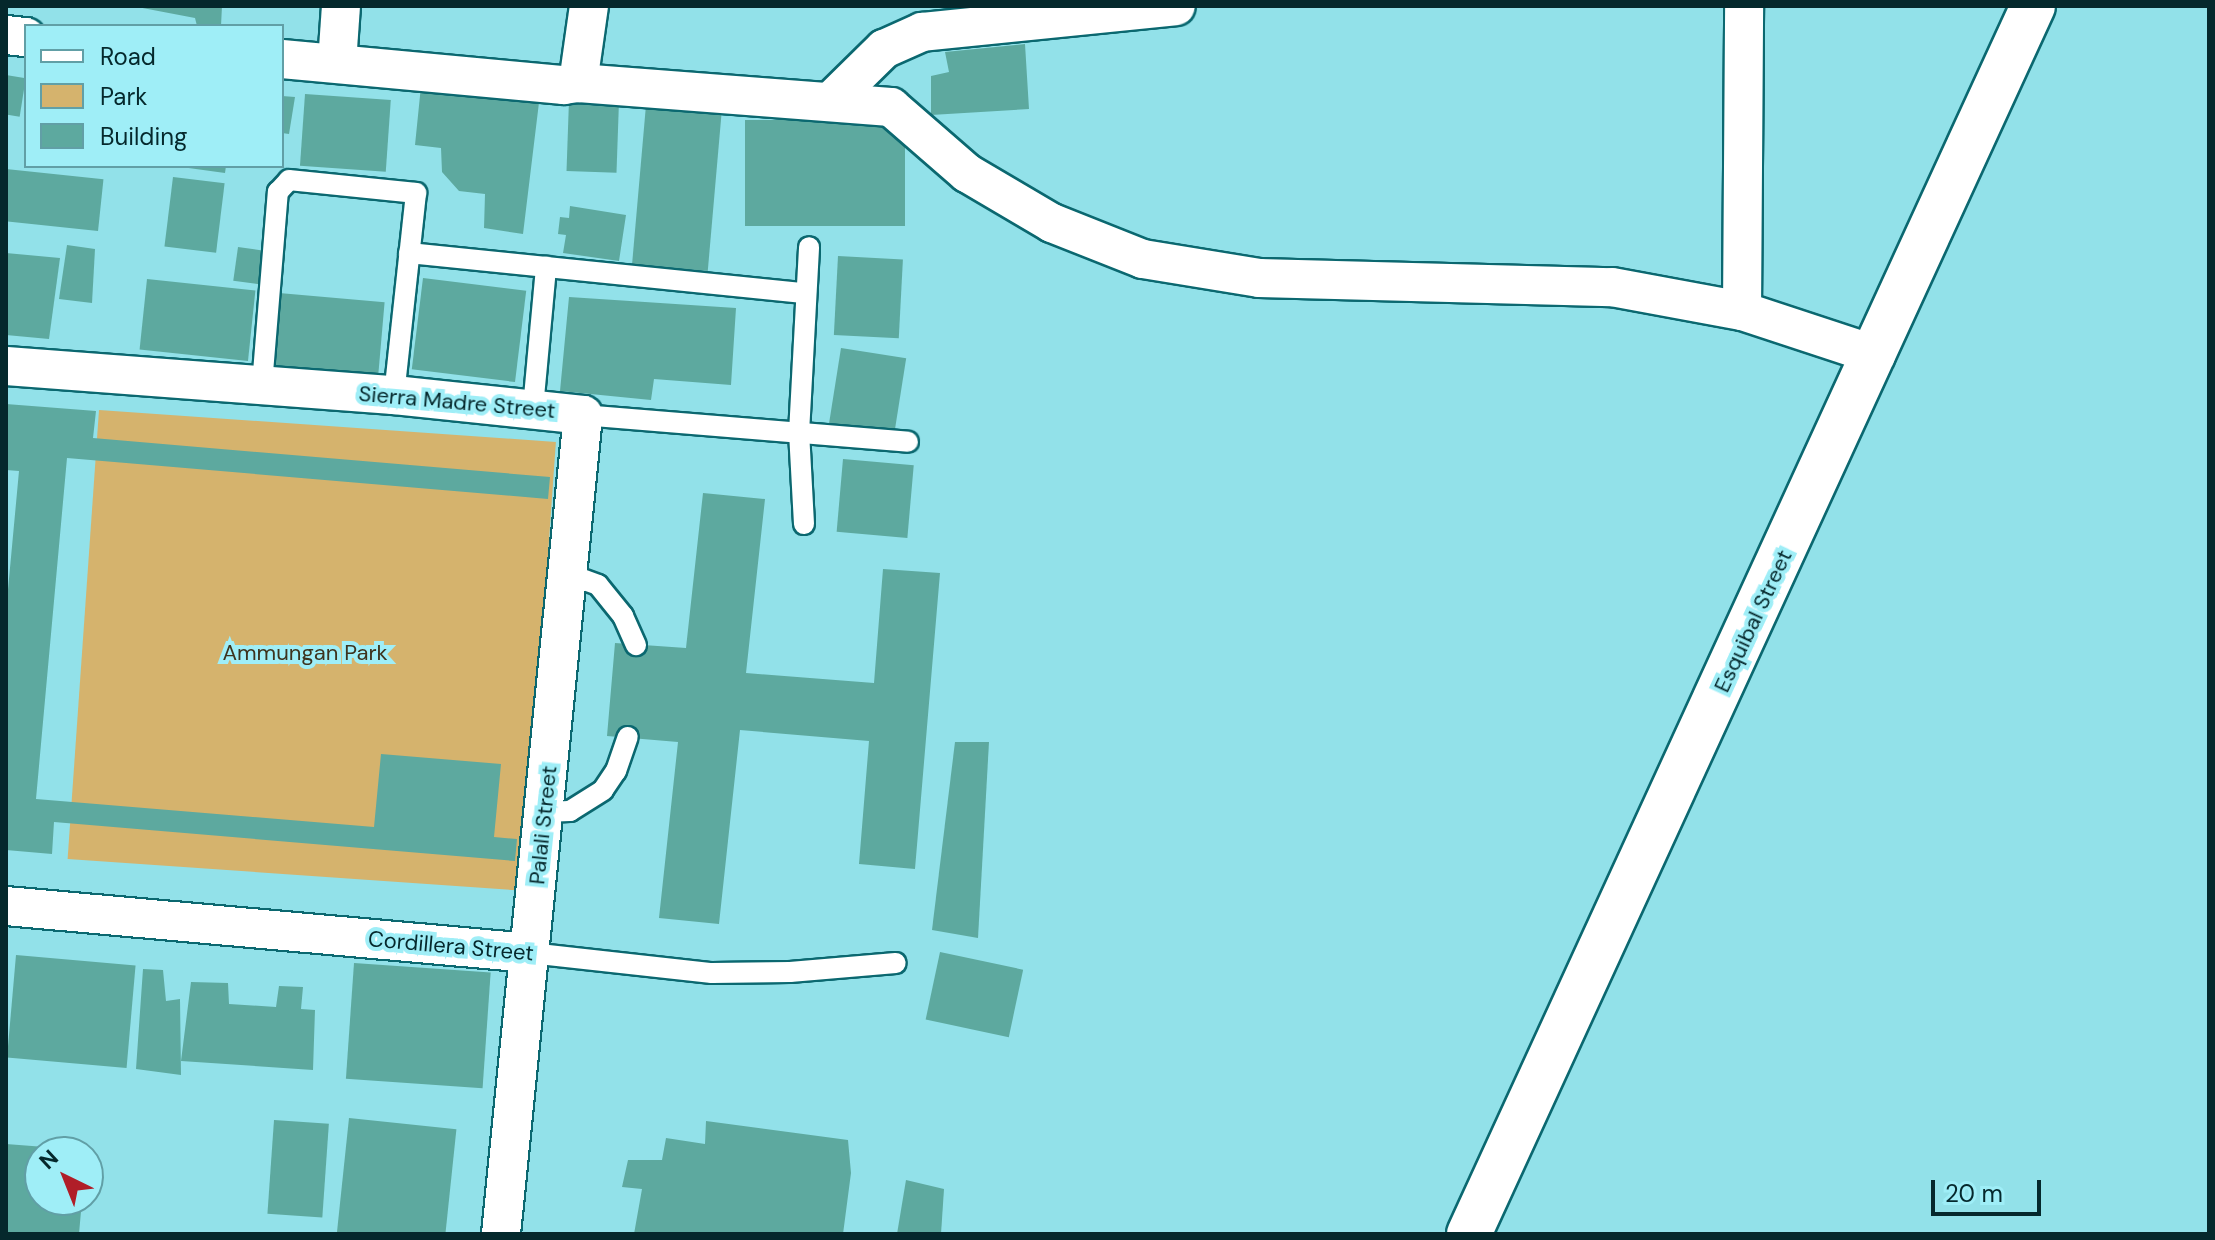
<!DOCTYPE html>
<html>
<head>
<meta charset="utf-8">
<style>
	body { margin:0 }
	#map { position:relative; width:2215px; height:1240px; overflow:hidden; background:#92e1e9; font-family:"DM Sans",sans-serif }
	div>[style] { position:absolute }
	.green>* { inset:0; background:#d5b36d; transform-origin:0 0 }
	.building>* { inset:0; background:#5da99f; transform-origin:0 0 }
	.roads { filter:drop-shadow(2px 0 #0b6870) drop-shadow(-2px 0 #0b6870) drop-shadow(0 2px #0b6870) drop-shadow(0 -2px #0b6870) }
	.lane>* { height:20px; margin:-10px; padding:0 10px; transform-origin:10px; border-radius:10px; background:#fff }
	.street>* { height:38px; margin:-19px; padding:0 19px; transform-origin:19px; border-radius:19px; background:#fff }
	.secondary>* { height:44px; margin:-22px; padding:0 22px; transform-origin:22px; border-radius:22px; background:#fff }
	span { translate:-50% -50%; white-space:nowrap; text-align:center; line-height:1.15; -webkit-text-stroke:8px #9feef7; paint-order:stroke }
	.street-label { font-size:22px; color:#05282c }
	.park-label { font-size:22px; color:#3d331e }
	.frame { position:absolute; inset:0; border:8px solid #05282c; pointer-events:none }
	.legend { position:absolute; left:24px; top:24px; width:260px; height:144px; box-sizing:border-box; background:#9feef7; border:2px solid #619fa6; margin:0; padding:10px 14px; list-style:none; font-size:24px; color:#05282c }
	.legend li { display:flex; align-items:center; gap:16px; height:40px }
	.legend b { width:40px; border:2px solid #619fa6 }
	.north { position:absolute; left:24px; top:1136px; width:80px; height:80px; box-sizing:border-box; background:#9feef7; border:2px solid #619fa6; border-radius:50%; rotate:317deg; font-size:22px; font-weight:700; line-height:32px; text-align:center; color:#05282c }
	.north::after { content:''; display:block; margin:auto; width:28px; height:36px; background:#b01e28; clip-path:polygon(50% 0,100% 100%,50% 72%,0 100%) }
	.scale { position:absolute; left:1931px; top:1180px; width:110px; height:36px; box-sizing:border-box; border:4px solid #05282c; border-top:0; padding-left:10px; font-size:24px; line-height:28px; white-space:nowrap; color:#05282c; -webkit-text-stroke:6px #9feef7; paint-order:stroke }
</style>
</head>
<body>
<div id="map">
	<div class="green">
		<div style="left:99px;top:410px;width:458px;height:450px;rotate:4deg"></div>
	</div>
	<div class="building">
		<div style="clip-path:polygon(132px 6px,222px 6px,221px 26px,197px 26px,195px 18px)"></div>
		<div style="clip-path:polygon(1025px 44px,1029px 109px,931px 115px,931px 76px,949px 72px,945px 52px)"></div>
		<div style="left:6px;top:75px;width:20px;height:39px;rotate:9deg"></div>
		<div style="clip-path:polygon(422px 76px,541px 86px,523px 234px,484px 228px,485px 194px,459px 191px,442px 172px,441px 148px,415px 145px)"></div>
		<div style="left:305px;top:94px;width:86px;height:72px;rotate:4deg"></div>
		<div style="clip-path:polygon(282px 96px,295px 97px,289px 134px,282px 133px)"></div>
		<div style="left:569px;top:100px;width:50px;height:71px;rotate:2deg"></div>
		<div style="left:646px;top:105px;width:76px;height:160px;rotate:5deg"></div>
		<div style="left:745px;top:120px;width:160px;height:106px"></div>
		<div style="clip-path:polygon(174px 166px,226px 166px,225px 173px)"></div>
		<div style="left:6px;top:169px;width:98px;height:52px;rotate:6deg"></div>
		<div style="left:173px;top:177px;width:52px;height:70px;rotate:7deg"></div>
		<div style="clip-path:polygon(570px 206px,626px 215px,619px 261px,563px 253px,566px 235px,558px 234px,560px 217px,569px 218px)"></div>
		<div style="clip-path:polygon(67px 245px,95px 249px,92px 303px,59px 299px)"></div>
		<div style="left:238px;top:247px;width:28px;height:34px;rotate:8deg"></div>
		<div style="clip-path:polygon(6px 253px,60px 258px,49px 339px,6px 335px)"></div>
		<div style="left:838px;top:256px;width:65px;height:79px;rotate:3deg"></div>
		<div style="left:423px;top:278px;width:104px;height:92px;rotate:7deg"></div>
		<div style="left:147px;top:279px;width:109px;height:71px;rotate:6deg"></div>
		<div style="left:279px;top:293px;width:106px;height:88px;rotate:5deg"></div>
		<div style="clip-path:polygon(569px 297px,736px 308px,731px 385px,654px 379px,651px 400px,560px 391px)"></div>
		<div style="left:841px;top:348px;width:66px;height:76px;rotate:9deg"></div>
		<div style="clip-path:polygon(6px 404px,96px 411px,93px 438px,550px 477px,548px 499px,67px 458px,36px 799px,374px 827px,381px 754px,501px 764px,494px 837px,517px 839px,515px 861px,54px 822px,52px 854px,6px 850px,6px 611px,19px 471px,6px 470px)"></div>
		<div style="left:843px;top:459px;width:71px;height:73px;rotate:5deg"></div>
		<div style="clip-path:polygon(703px 493px,765px 499px,746px 673px,874px 683px,883px 569px,940px 573px,915px 869px,859px 864px,869px 741px,740px 730px,719px 924px,659px 918px,678px 742px,607px 736px,615px 643px,686px 648px)"></div>
		<div style="clip-path:polygon(955px 742px,989px 742px,978px 938px,932px 930px)"></div>
		<div style="left:940px;top:952px;width:85px;height:69px;rotate:12deg"></div>
		<div style="left:16px;top:955px;width:120px;height:103px;rotate:5deg"></div>
		<div style="left:354px;top:963px;width:137px;height:116px;rotate:4deg"></div>
		<div style="clip-path:polygon(143px 969px,163px 970px,166px 1001px,180px 999px,181px 1075px,136px 1069px)"></div>
		<div style="clip-path:polygon(191px 982px,228px 983px,229px 1004px,276px 1007px,279px 986px,303px 987px,301px 1009px,315px 1010px,313px 1070px,181px 1061px)"></div>
		<div style="left:349px;top:1118px;width:108px;height:116px;rotate:6deg"></div>
		<div style="left:274px;top:1120px;width:55px;height:94px;rotate:4deg"></div>
		<div style="clip-path:polygon(706px 1121px,848px 1140px,851px 1173px,843px 1234px,634px 1234px,642px 1189px,622px 1187px,628px 1160px,662px 1160px,666px 1138px,705px 1144px)"></div>
		<div style="clip-path:polygon(6px 1144px,84px 1150px,40px 1152px,40px 1200px,82px 1200px,79px 1234px,6px 1234px)"></div>
		<div style="clip-path:polygon(906px 1180px,944px 1189px,941px 1234px,897px 1234px)"></div>
	</div>
	<div class="roads">
		<div class="lane">
			<div style="left:409px;top:253px;width:399px;rotate:5.8deg"></div>
			<div style="left:262px;top:385px;width:194px;rotate:-85.3deg"></div>
			<div style="left:278px;top:192px;width:16px;rotate:-47deg"></div>
			<div style="left:289px;top:180px;width:128px;rotate:5.8deg"></div>
			<div style="left:416px;top:193px;width:203px;rotate:96.2deg"></div>
			<div style="left:533px;top:408px;width:142px;rotate:-84.7deg"></div>
			<div style="left:583px;top:415px;width:326px;rotate:4.7deg"></div>
			<div style="left:804px;top:524px;width:91px;rotate:-93.1deg"></div>
			<div style="left:799px;top:433px;width:186px;rotate:-86.9deg"></div>
			<div style="left:568px;top:574px;width:32px;rotate:20deg"></div>
			<div style="left:598px;top:585px;width:40px;rotate:51deg"></div>
			<div style="left:623px;top:616px;width:32px;rotate:66deg"></div>
			<div style="left:544px;top:812px;width:26px;rotate:-2deg"></div>
			<div style="left:570px;top:811px;width:39px;rotate:-32deg"></div>
			<div style="left:603px;top:790px;width:23px;rotate:-56deg"></div>
			<div style="left:616px;top:771px;width:36px;rotate:-71deg"></div>
			<div style="left:530px;top:953px;width:183px;rotate:6.3deg"></div>
			<div style="left:712px;top:973px;width:78px;rotate:-0.7deg"></div>
			<div style="left:790px;top:972px;width:106px;rotate:-4.9deg"></div>
		</div>
		<div class="street">
			<div style="left:6px;top:35px;width:20px;rotate:6deg"></div>
			<div style="left:282px;top:59px;width:283px;rotate:5.3deg"></div>
			<div style="left:564px;top:85px;width:14px;rotate:-8deg"></div>
			<div style="left:578px;top:83px;width:314px;rotate:4.4deg"></div>
			<div style="left:891px;top:107px;width:101px;rotate:41deg"></div>
			<div style="left:967px;top:173px;width:99px;rotate:30.5deg"></div>
			<div style="left:1052px;top:223px;width:98px;rotate:21.6deg"></div>
			<div style="left:1143px;top:259px;width:118px;rotate:9.3deg"></div>
			<div style="left:1259px;top:278px;width:353px;rotate:1.5deg"></div>
			<div style="left:1612px;top:287px;width:132px;rotate:10.5deg"></div>
			<div style="left:1742px;top:311px;width:141px;rotate:18.2deg"></div>
			<div style="left:337px;top:63px;width:57px;rotate:-86deg"></div>
			<div style="left:578px;top:83px;width:78px;rotate:-81.9deg"></div>
			<div style="left:830px;top:102px;width:76px;rotate:-44.5deg"></div>
			<div style="left:884px;top:49px;width:42px;rotate:-24.1deg"></div>
			<div style="left:922px;top:32px;width:255px;rotate:-5.8deg"></div>
			<div style="left:1742px;top:311px;width:305px;rotate:-89.6deg"></div>
			<div style="left:6px;top:366px;width:389px;rotate:4.3deg"></div>
			<div style="left:394px;top:395px;width:190px;rotate:6deg"></div>
			<div style="left:583px;top:415px;width:823px;rotate:95.72deg"></div>
			<div style="left:6px;top:906px;width:526px;rotate:5.13deg"></div>
		</div>
		<div class="secondary">
			<div style="left:1469px;top:1234px;width:1351px;rotate:-65.33deg"></div>
		</div>
	</div>
	<div class="street-label">
		<span style="left:457px;top:402px;rotate:5deg">Sierra Madre Street</span>
		<span style="left:1753px;top:621px;rotate:-65deg">Esquibal Street</span>
		<span style="left:543px;top:825px;rotate:-84deg">Palali Street</span>
		<span style="left:451px;top:946px;rotate:5deg">Cordillera Street</span>
	</div>
	<div class="park-label">
		<span style="left:305px;top:653px">Ammungan Park</span>
	</div>
	<div class="frame"></div>
	<ul class="legend">
	<li><b style="height:10px;background:#fff"></b>Road</li>
	<li><b style="height:22px;background:#d5b36d"></b>Park</li>
	<li><b style="height:22px;background:#5da99f"></b>Building</li>
	</ul>
	<div class="north">N</div>
	<div class="scale">20 m</div>
</div>
</body>
</html>
